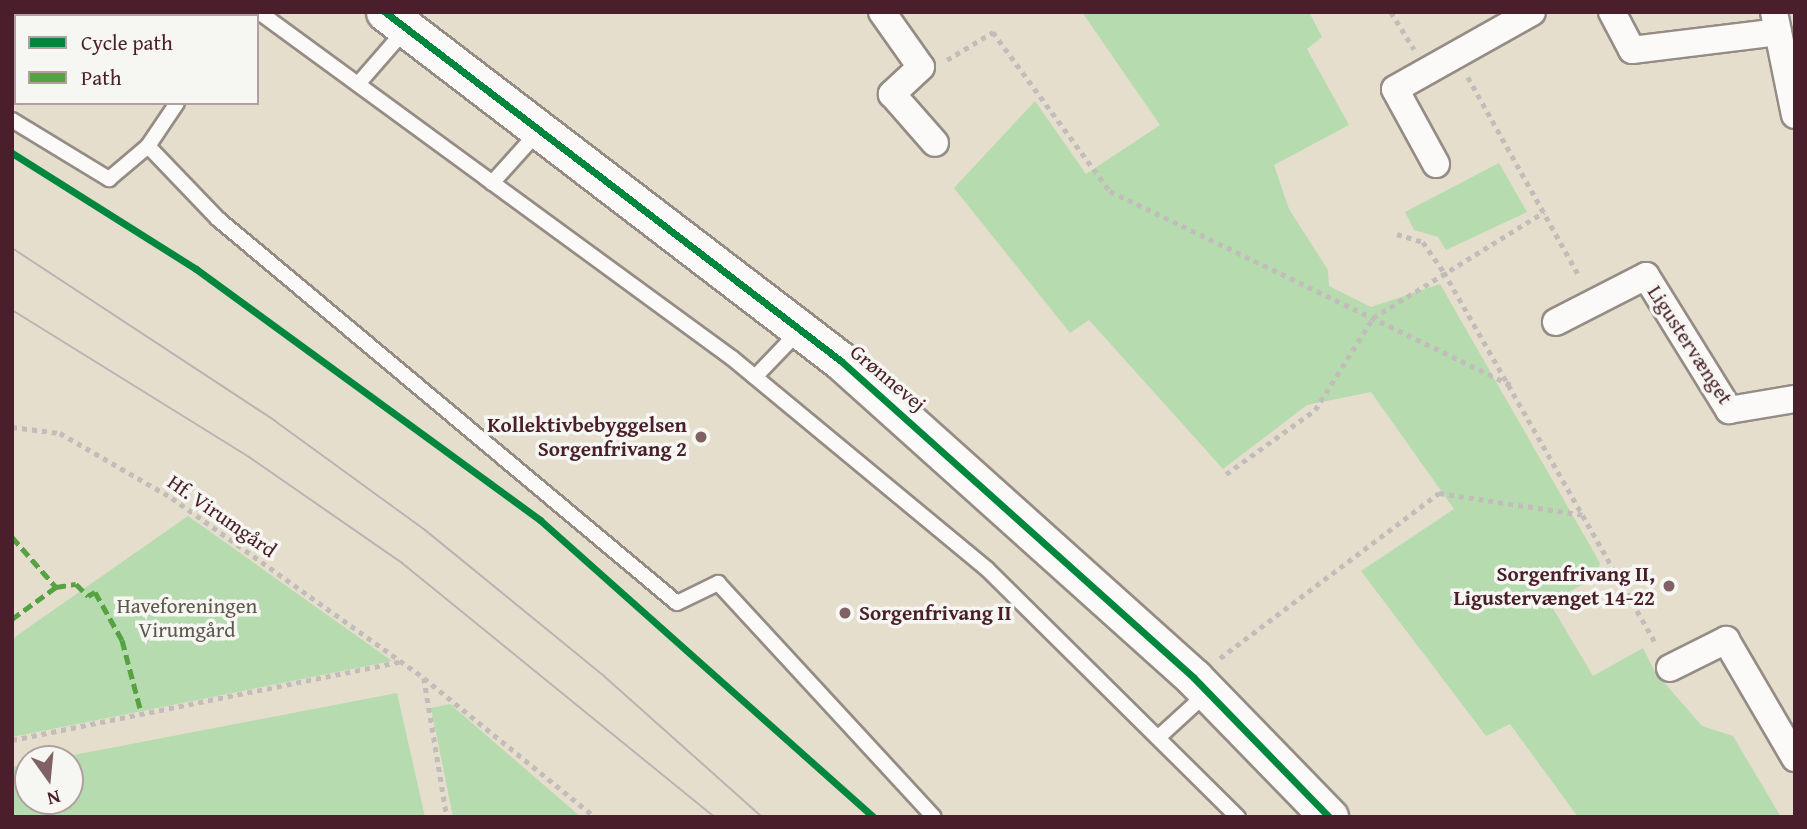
<!DOCTYPE html>
<html>
<head>
<meta charset="utf-8">
<style>
	body { margin:0 }
	#map { position:relative; width:1807px; height:829px; overflow:hidden; background:#e5decd; font-family:"Gentium Book Plus",serif }
	div>[style] { position:absolute }
	.green>* { inset:0; background:#b5dbaf }
	.path>* { height:4.5px; margin-top:-2.25px; transform-origin:0; background:repeating-linear-gradient(90deg,#c2bcba 0 5px,transparent 0 10px) }
	.roads { filter:drop-shadow(2px 0 #968c86) drop-shadow(-2px 0 #968c86) drop-shadow(0 2px #968c86) drop-shadow(0 -2px #968c86) }
	.lane>* { height:14px; margin:-7px; padding:0 7px; transform-origin:7px; border-radius:7px; background:#fbfaf8 }
	.street>* { height:26px; margin:-13px; padding:0 13px; transform-origin:13px; border-radius:13px; background:#fbfaf8 }
	.secondary>* { height:37px; margin:-18.5px; padding:0 18.5px; transform-origin:18.5px; border-radius:18.5px; background:#fbfaf8 }
	.tram>* { height:2px; margin:-1px; padding:0 1px; transform-origin:1px; border-radius:1px; background:#b9b3b2 }
	.quiet>* { height:5px; margin-top:-2.5px; transform-origin:0; background:repeating-linear-gradient(90deg,#56a243 0 10px,transparent 0 15px) }
	.cycleway>* { height:7px; margin:-3.5px; padding:0 3.5px; transform-origin:3.5px; border-radius:3.5px; background:#00873e }
	.dots>* { width:19px; height:19px; translate:-50% -50%; box-sizing:border-box; border:4px solid #f6f6f2; border-radius:50% }
	span { translate:-50% -50%; white-space:nowrap; text-align:center; line-height:1.15; -webkit-text-stroke:7px #f6f6f2; paint-order:stroke }
	.street-label { font-size:21px; color:#4a1f2b }
	.poi-label { font-size:21px; color:#4a1f2b; font-weight:700 }
	.right { translate:-100% -50%; text-align:right }
	.left { translate:0 -50%; text-align:left }
	.park-label { font-size:21px; color:#5e574b }
	.frame { position:absolute; inset:0; border:14px solid #4a1f2b; pointer-events:none }
	.legend { position:absolute; left:14px; top:14px; width:245px; height:91px; box-sizing:border-box; background:#f6f6f2; border:2px solid #b1a0a2; margin:0; padding:9px 12px; list-style:none; font-size:21px; color:#4a1f2b }
	.legend li { display:flex; align-items:center; gap:14px; height:35px }
	.legend b { width:35px; border:2px solid #b1a0a2 }
	.north { position:absolute; left:14px; top:745px; width:70px; height:70px; box-sizing:border-box; background:#f6f6f2; border:2px solid #b1a0a2; border-radius:50%; rotate:165deg; font-size:19px; font-weight:700; line-height:28px; text-align:center; color:#4a1f2b }
	.north::after { content:''; display:block; margin:auto; width:24px; height:32px; background:#806264; clip-path:polygon(50% 0,100% 100%,50% 72%,0 100%) }
</style>
</head>
<body>
<div id="map">
	<div class="green">
		<div style="clip-path:polygon(1082px 12px,1309px 12px,1322px 37px,1307px 49px,1349px 125px,1274px 165px,1289px 209px,1328px 270px,1329px 286px,1371px 307px,1440px 284px,1600px 563px,1597px 577px,1549px 602px,1593px 676px,1643px 648px,1655px 672px,1702px 726px,1733px 736px,1781px 817px,1578px 817px,1510px 724px,1486px 736px,1361px 571px,1454px 509px,1371px 392px,1307px 405px,1223px 469px,1089px 320px,1070px 333px,954px 188px,1035px 101px,1086px 174px,1160px 125px)"></div>
		<div style="clip-path:polygon(1499px 163px,1527px 212px,1446px 250px,1438px 237px,1414px 230px,1405px 212px)"></div>
		<div style="clip-path:polygon(188px 516px,392px 661px,12px 737px,12px 639px)"></div>
		<div style="clip-path:polygon(397px 693px,425px 817px,12px 817px,12px 767px,28px 764px,28px 801px,70px 801px,70px 759px,53px 759px)"></div>
		<div style="clip-path:polygon(450px 704px,581px 817px,453px 817px,431px 708px)"></div>
	</div>
	<div class="path">
		<div style="left:1391px;top:12px;width:44px;rotate:58.1deg"></div>
		<div style="left:947px;top:60px;width:54px;rotate:-31.3deg"></div>
		<div style="left:993px;top:32px;width:197px;rotate:53.7deg"></div>
		<div style="left:1110px;top:191px;width:449px;rotate:25.8deg"></div>
		<div style="left:1468px;top:77px;width:229px;rotate:60.8deg"></div>
		<div style="left:1397px;top:234px;width:27px;rotate:17deg"></div>
		<div style="left:1423px;top:242px;width:37px;rotate:55deg"></div>
		<div style="left:1444px;top:272px;width:427px;rotate:60.3deg"></div>
		<div style="left:12px;top:427px;width:48px;rotate:7.1deg"></div>
		<div style="left:60px;top:433px;width:129px;rotate:30.1deg"></div>
		<div style="left:172px;top:498px;width:310px;rotate:35.5deg"></div>
		<div style="left:424px;top:678px;width:220px;rotate:39.1deg"></div>
		<div style="left:1226px;top:474px;width:110px;rotate:-35.7deg"></div>
		<div style="left:1315px;top:410px;width:109px;rotate:-57.8deg"></div>
		<div style="left:1373px;top:318px;width:201px;rotate:-31.8deg"></div>
		<div style="left:1220px;top:658px;width:274px;rotate:-37deg"></div>
		<div style="left:1439px;top:493px;width:148px;rotate:8.6deg"></div>
		<div style="left:424px;top:678px;width:141px;rotate:80.6deg"></div>
		<div style="left:12px;top:740px;width:395px;rotate:-11.4deg"></div>
	</div>
	<div class="roads">
		<div class="lane">
			<div style="left:259px;top:12px;width:586px;rotate:36.19deg"></div>
			<div style="left:732px;top:358px;width:331px;rotate:39.6deg"></div>
			<div style="left:987px;top:569px;width:353px;rotate:44.7deg"></div>
			<div style="left:235px;top:16px;width:5px;rotate:-53deg"></div>
			<div style="left:358px;top:84px;width:72px;rotate:-49deg"></div>
			<div style="left:12px;top:120px;width:114px;rotate:31.3deg"></div>
			<div style="left:109px;top:179px;width:51px;rotate:-40.2deg"></div>
			<div style="left:148px;top:146px;width:52px;rotate:-56deg"></div>
			<div style="left:148px;top:146px;width:101px;rotate:46.2deg"></div>
			<div style="left:218px;top:219px;width:598px;rotate:39.92deg"></div>
			<div style="left:677px;top:603px;width:46px;rotate:-26deg"></div>
			<div style="left:718px;top:583px;width:318px;rotate:47.3deg"></div>
			<div style="left:492px;top:183px;width:69px;rotate:-48deg"></div>
			<div style="left:755px;top:377px;width:65px;rotate:-46.2deg"></div>
			<div style="left:1161px;top:735px;width:62px;rotate:-42.4deg"></div>
		</div>
		<div class="street">
			<div style="left:882px;top:12px;width:67px;rotate:54.7deg"></div>
			<div style="left:921px;top:67px;width:40px;rotate:137deg"></div>
			<div style="left:892px;top:94px;width:65px;rotate:48.7deg"></div>
			<div style="left:1612px;top:12px;width:43px;rotate:62.2deg"></div>
			<div style="left:1632px;top:50px;width:147px;rotate:-7deg"></div>
			<div style="left:1774px;top:12px;width:105px;rotate:78.5deg"></div>
			<div style="left:1436px;top:164px;width:85px;rotate:-118.7deg"></div>
			<div style="left:1395px;top:89px;width:157px;rotate:-29.3deg"></div>
			<div style="left:1556px;top:322px;width:101px;rotate:-27.1deg"></div>
			<div style="left:1646px;top:276px;width:158px;rotate:58.2deg"></div>
			<div style="left:1729px;top:410px;width:67px;rotate:-9.5deg"></div>
			<div style="left:1670px;top:668px;width:63px;rotate:-26.6deg"></div>
			<div style="left:1726px;top:640px;width:137px;rotate:59.7deg"></div>
		</div>
		<div class="secondary">
			<div style="left:385px;top:12px;width:574px;rotate:37.43deg"></div>
			<div style="left:841px;top:361px;width:474px;rotate:41.9deg"></div>
			<div style="left:1194px;top:678px;width:194px;rotate:45.8deg"></div>
		</div>
	</div>
	<div class="tram">
		<div style="left:12px;top:248px;width:315px;rotate:33.3deg"></div>
		<div style="left:275px;top:421px;width:185px;rotate:36deg"></div>
		<div style="left:425px;top:530px;width:232px;rotate:39.2deg"></div>
		<div style="left:605px;top:677px;width:210px;rotate:41.7deg"></div>
		<div style="left:12px;top:310px;width:279px;rotate:31.8deg"></div>
		<div style="left:249px;top:457px;width:186px;rotate:34.7deg"></div>
		<div style="left:402px;top:563px;width:403px;rotate:39.1deg"></div>
	</div>
	<div class="quiet">
		<div style="left:12px;top:537px;width:67px;rotate:48.7deg"></div>
		<div style="left:56px;top:587px;width:54px;rotate:144deg"></div>
		<div style="left:56px;top:587px;width:20px;rotate:-9deg"></div>
		<div style="left:76px;top:584px;width:17px;rotate:45deg"></div>
		<div style="left:88px;top:596px;width:8px;rotate:-30deg"></div>
		<div style="left:95px;top:592px;width:55px;rotate:60.6deg"></div>
		<div style="left:122px;top:640px;width:74px;rotate:75.2deg"></div>
	</div>
	<div class="cycleway">
		<div style="left:385px;top:12px;width:574px;rotate:37.43deg"></div>
		<div style="left:841px;top:361px;width:474px;rotate:41.9deg"></div>
		<div style="left:1194px;top:678px;width:194px;rotate:45.8deg"></div>
		<div style="left:12px;top:153px;width:218px;rotate:32.2deg"></div>
		<div style="left:196px;top:269px;width:426px;rotate:36.1deg"></div>
		<div style="left:540px;top:520px;width:446px;rotate:41.7deg"></div>
	</div>
	<div class="dots">
		<div style="left:701px;top:437px;background:#806264"></div>
		<div style="left:1669px;top:586px;background:#806264"></div>
		<div style="left:845px;top:613px;background:#806264"></div>
	</div>
	<div class="street-label">
		<span style="left:1690px;top:345px;rotate:57deg">Ligustervænget</span>
		<span style="left:888px;top:378px;rotate:40deg">Grønnevej</span>
		<span style="left:222px;top:516px;rotate:35deg">Hf. Virumgård</span>
	</div>
	<div class="poi-label">
		<span class="right" style="left:687px;top:437px">Kollektivbebyggelsen<br>Sorgenfrivang 2</span>
		<span class="right" style="left:1655px;top:586px">Sorgenfrivang II,<br>Ligustervænget 14-22</span>
		<span class="left" style="left:859px;top:613px">Sorgenfrivang II</span>
	</div>
	<div class="park-label">
		<span style="left:187px;top:618px">Haveforeningen<br>Virumgård</span>
	</div>
	<div class="frame"></div>
	<ul class="legend">
	<li><b style="height:9px;background:#00873e"></b>Cycle path</li>
	<li><b style="height:9px;background:#56a243"></b>Path</li>
	</ul>
	<div class="north">N</div>
</div>
</body>
</html>
